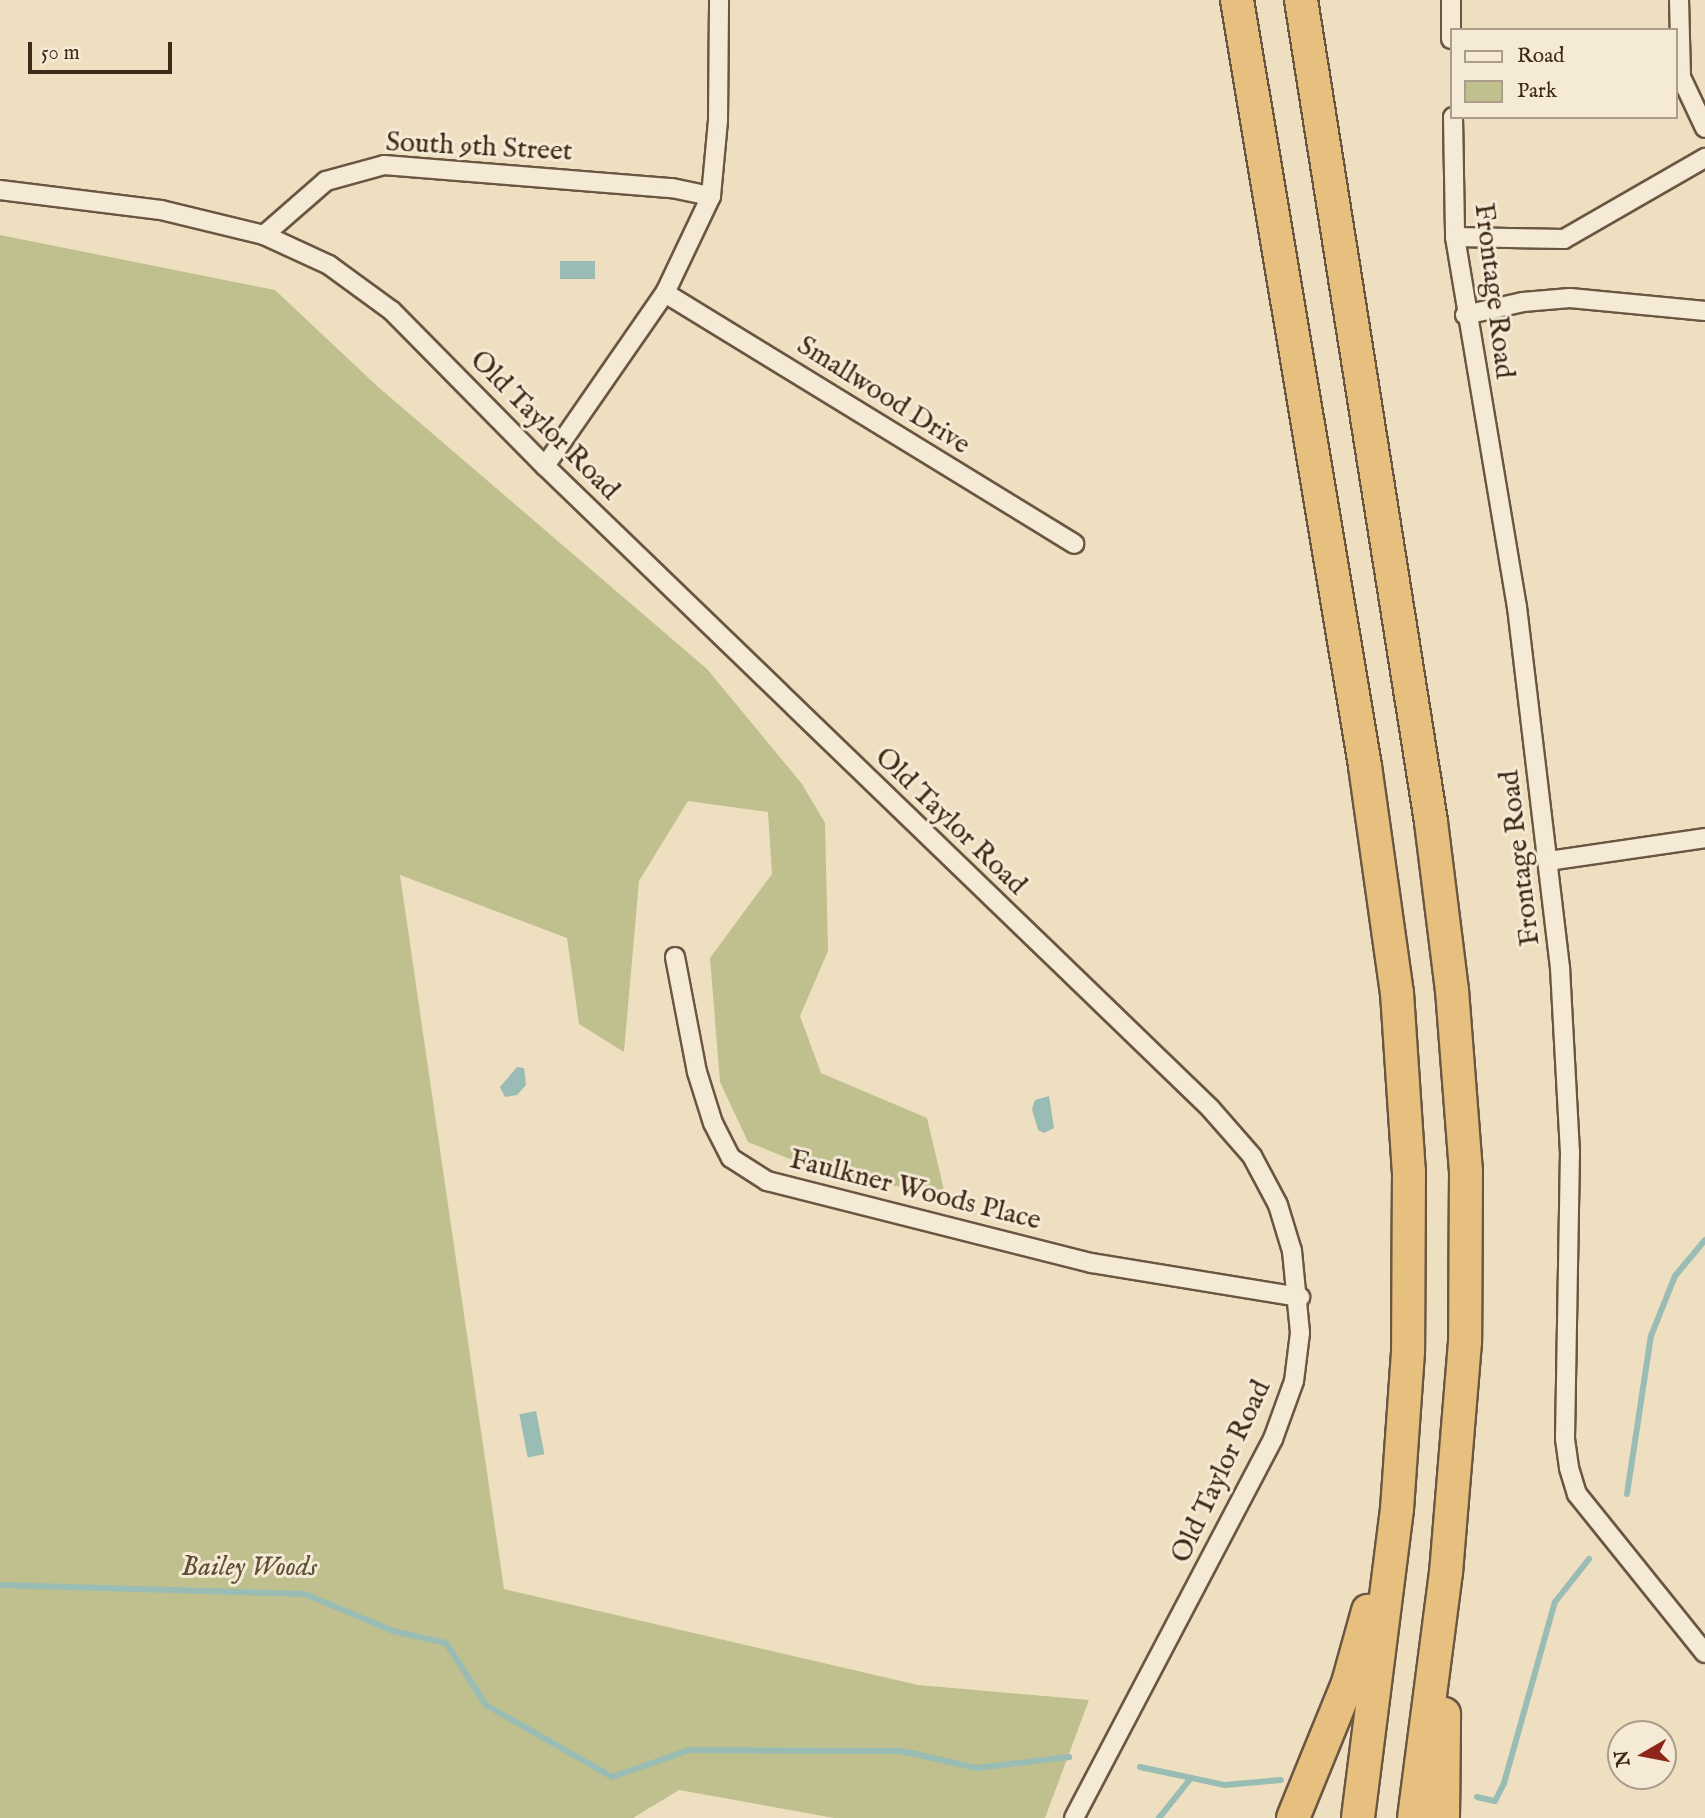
<!DOCTYPE html>
<html>
<head>
<meta charset="utf-8">
<style>
	body { margin:0 }
	#map { position:relative; width:1705px; height:1818px; overflow:hidden; background:#eedfc0; font-family:"IM FELL English",serif }
	div>[style] { position:absolute }
	.green>* { inset:0; background:#bfc08e }
	.water>* { inset:0; background:#99bcb4; transform-origin:0 0 }
	.stream>* { height:6px; margin:-3px; padding:0 3px; transform-origin:3px; border-radius:3px; background:#99bcb4 }
	.roads { filter:drop-shadow(2px 0 #6b5642) drop-shadow(-2px 0 #6b5642) drop-shadow(0 2px #6b5642) drop-shadow(0 -2px #6b5642) }
	.street>* { height:18px; margin:-9px; padding:0 9px; transform-origin:9px; border-radius:9px; background:#f4ead6 }
	.highway>* { height:32px; margin:-16px; padding:0 16px; transform-origin:16px; border-radius:16px; background:#e7c080 }
	span { translate:-50% -50%; white-space:nowrap; text-align:center; line-height:1.15; -webkit-text-stroke:6px #f4ead6; paint-order:stroke }
	.street-label { font-size:28px; color:#3f2918 }
	.park-label { font-size:28px; color:#5f4f36; font-style:italic }
	.legend { position:absolute; left:1450px; top:28px; width:228px; height:91px; box-sizing:border-box; background:#f4ead6; border:2px solid #ac9d8a; margin:0; padding:9px 12px; list-style:none; font-size:21px; color:#3f2918 }
	.legend li { display:flex; align-items:center; gap:14px; height:35px }
	.legend b { width:35px; border:2px solid #ac9d8a }
	.north { position:absolute; left:1607px; top:1720px; width:70px; height:70px; box-sizing:border-box; background:#f4ead6; border:2px solid #ac9d8a; border-radius:50%; rotate:260deg; font-size:19px; font-weight:700; line-height:28px; text-align:center; color:#3f2918 }
	.north::after { content:''; display:block; margin:auto; width:24px; height:32px; background:#8f2418; clip-path:polygon(50% 0,100% 100%,50% 72%,0 100%) }
	.scale { position:absolute; left:28px; top:42px; width:144px; height:32px; box-sizing:border-box; border:4px solid #3f2918; border-top:0; padding-left:9px; font-size:21px; line-height:24px; white-space:nowrap; color:#3f2918; -webkit-text-stroke:5px #f4ead6; paint-order:stroke }
</style>
</head>
<body>
<div id="map">
	<div class="green">
		<div style="clip-path:polygon(0 235px,275px 290px,377px 386px,707px 669px,802px 784px,825px 823px,828px 951px,800px 1016px,821px 1073px,927px 1118px,944px 1190px,846px 1182px,748px 1142px,720px 1082px,710px 958px,772px 874px,768px 812px,688px 801px,639px 881px,624px 1052px,579px 1024px,567px 938px,400px 875px,504px 1589px,918px 1685px,1089px 1700px,1045px 1818px,834px 1818px,679px 1790px,633px 1818px,0 1818px)"></div>
	</div>
	<div class="water">
		<div style="left:595px;top:261px;width:18px;height:35px;rotate:90deg"></div>
		<div style="clip-path:polygon(517px 1067px,524px 1068px,526px 1085px,517px 1095px,505px 1097px,500px 1087px)"></div>
		<div style="clip-path:polygon(1049px 1096px,1054px 1128px,1044px 1133px,1038px 1130px,1032px 1109px,1035px 1100px)"></div>
		<div style="left:536px;top:1411px;width:44px;height:17px;rotate:79deg"></div>
	</div>
	<div class="stream">
		<div style="left:1627px;top:1494px;width:160px;rotate:-81.4deg"></div>
		<div style="left:1651px;top:1336px;width:65px;rotate:-68.2deg"></div>
		<div style="left:1675px;top:1276px;width:47px;rotate:-50.2deg"></div>
		<div style="left:0;top:1585px;width:305px;rotate:1.7deg"></div>
		<div style="left:305px;top:1594px;width:95px;rotate:22.8deg"></div>
		<div style="left:393px;top:1631px;width:54px;rotate:12.8deg"></div>
		<div style="left:446px;top:1643px;width:74px;rotate:57.2deg"></div>
		<div style="left:486px;top:1705px;width:145px;rotate:29.7deg"></div>
		<div style="left:612px;top:1777px;width:82px;rotate:-19.3deg"></div>
		<div style="left:689px;top:1750px;width:213px;rotate:0.3deg"></div>
		<div style="left:902px;top:1751px;width:76px;rotate:12.9deg"></div>
		<div style="left:976px;top:1768px;width:94px;rotate:-6.7deg"></div>
		<div style="left:1140px;top:1767px;width:87px;rotate:12deg"></div>
		<div style="left:1225px;top:1785px;width:56px;rotate:-5.1deg"></div>
		<div style="left:1477px;top:1797px;width:18px;rotate:13deg"></div>
		<div style="left:1495px;top:1801px;width:20px;rotate:-63deg"></div>
		<div style="left:1504px;top:1783px;width:188px;rotate:-74.3deg"></div>
		<div style="left:1555px;top:1602px;width:55px;rotate:-51.7deg"></div>
		<div style="left:1159px;top:1818px;width:51px;rotate:-51.3deg"></div>
	</div>
	<div class="roads">
		<div class="street">
			<div style="left:1451px;top:0;width:39px;rotate:90deg"></div>
			<div style="left:1679px;top:0;width:77px;rotate:88.5deg"></div>
			<div style="left:1681px;top:77px;width:56px;rotate:64.8deg"></div>
			<div style="left:1453px;top:117px;width:120px;rotate:89deg"></div>
			<div style="left:1455px;top:237px;width:375px;rotate:80.5deg"></div>
			<div style="left:1517px;top:607px;width:364px;rotate:83.2deg"></div>
			<div style="left:1560px;top:968px;width:184px;rotate:86.9deg"></div>
			<div style="left:1570px;top:1152px;width:287px;rotate:91deg"></div>
			<div style="left:1565px;top:1439px;width:29px;rotate:82deg"></div>
			<div style="left:1569px;top:1468px;width:27px;rotate:73deg"></div>
			<div style="left:1577px;top:1494px;width:204px;rotate:51.2deg"></div>
			<div style="left:0;top:190px;width:162px;rotate:7.1deg"></div>
			<div style="left:161px;top:210px;width:106px;rotate:13.6deg"></div>
			<div style="left:264px;top:235px;width:72px;rotate:24.8deg"></div>
			<div style="left:329px;top:265px;width:78px;rotate:36.1deg"></div>
			<div style="left:392px;top:311px;width:218px;rotate:45.4deg"></div>
			<div style="left:545px;top:466px;width:924px;rotate:43.99deg"></div>
			<div style="left:1210px;top:1108px;width:64px;rotate:48.8deg"></div>
			<div style="left:1252px;top:1156px;width:55px;rotate:62deg"></div>
			<div style="left:1278px;top:1205px;width:48px;rotate:73.1deg"></div>
			<div style="left:1292px;top:1251px;width:82px;rotate:84.4deg"></div>
			<div style="left:1300px;top:1333px;width:48px;rotate:97.1deg"></div>
			<div style="left:1294px;top:1381px;width:62px;rotate:109.9deg"></div>
			<div style="left:1273px;top:1439px;width:428px;rotate:117.7deg"></div>
			<div style="left:264px;top:235px;width:82px;rotate:-41.1deg"></div>
			<div style="left:326px;top:181px;width:60px;rotate:-15.4deg"></div>
			<div style="left:384px;top:165px;width:289px;rotate:4.6deg"></div>
			<div style="left:672px;top:188px;width:40px;rotate:12deg"></div>
			<div style="left:1455px;top:237px;width:109px;rotate:1.1deg"></div>
			<div style="left:1564px;top:239px;width:163px;rotate:-29.9deg"></div>
			<div style="left:665px;top:293px;width:480px;rotate:31.5deg"></div>
			<div style="left:1465px;top:315px;width:59px;rotate:-12.6deg"></div>
			<div style="left:1523px;top:302px;width:47px;rotate:-4.9deg"></div>
			<div style="left:1570px;top:298px;width:136px;rotate:5.5deg"></div>
			<div style="left:545px;top:466px;width:211px;rotate:-55.3deg"></div>
			<div style="left:665px;top:293px;width:107px;rotate:-64.6deg"></div>
			<div style="left:711px;top:196px;width:76px;rotate:-84.7deg"></div>
			<div style="left:718px;top:120px;width:120px;rotate:-89.5deg"></div>
			<div style="left:1548px;top:861px;width:159px;rotate:-8.3deg"></div>
			<div style="left:675px;top:957px;width:117px;rotate:79.2deg"></div>
			<div style="left:697px;top:1072px;width:53px;rotate:72.6deg"></div>
			<div style="left:713px;top:1123px;width:39px;rotate:63deg"></div>
			<div style="left:731px;top:1158px;width:43px;rotate:32.6deg"></div>
			<div style="left:767px;top:1181px;width:335px;rotate:14.2deg"></div>
			<div style="left:1092px;top:1263px;width:211px;rotate:9.3deg"></div>
		</div>
		<div class="highway">
			<div style="left:1237px;top:0;width:777px;rotate:80.51deg"></div>
			<div style="left:1365px;top:766px;width:229px;rotate:82deg"></div>
			<div style="left:1397px;top:993px;width:179px;rotate:86.2deg"></div>
			<div style="left:1409px;top:1172px;width:180px;rotate:90.3deg"></div>
			<div style="left:1408px;top:1352px;width:157px;rotate:94deg"></div>
			<div style="left:1397px;top:1509px;width:311px;rotate:97.2deg"></div>
			<div style="left:1301px;top:0;width:832px;rotate:81.01deg"></div>
			<div style="left:1431px;top:822px;width:169px;rotate:82.9deg"></div>
			<div style="left:1452px;top:990px;width:183px;rotate:85.6deg"></div>
			<div style="left:1466px;top:1172px;width:170px;rotate:90.3deg"></div>
			<div style="left:1465px;top:1342px;width:231px;rotate:94.7deg"></div>
			<div style="left:1446px;top:1572px;width:248px;rotate:97.4deg"></div>
			<div style="left:1293px;top:1818px;width:146px;rotate:-67.8deg"></div>
			<div style="left:1348px;top:1683px;width:75px;rotate:-74.5deg"></div>
			<div style="left:1443px;top:1818px;width:104px;rotate:-89.4deg"></div>
		</div>
	</div>
	<div class="street-label">
		<span style="left:479px;top:148px;rotate:3deg">South 9th Street</span>
		<span style="left:1493px;top:291px;rotate:83deg">Frontage Road</span>
		<span style="left:883px;top:396px;rotate:32deg">Smallwood Drive</span>
		<span style="left:544px;top:426px;rotate:45deg">Old Taylor Road</span>
		<span style="left:950px;top:822px;rotate:44deg">Old Taylor Road</span>
		<span style="left:1521px;top:858px;rotate:-97deg">Frontage Road</span>
		<span style="left:915px;top:1191px;rotate:14deg">Faulkner Woods Place</span>
		<span style="left:1222px;top:1472px;rotate:-65deg">Old Taylor Road</span>
	</div>
	<div class="park-label">
		<span style="left:249px;top:1568px">Bailey Woods</span>
	</div>
	<ul class="legend">
	<li><b style="height:9px;background:#f4ead6"></b>Road</li>
	<li><b style="height:19px;background:#bfc08e"></b>Park</li>
	</ul>
	<div class="north">N</div>
	<div class="scale">50 m</div>
</div>
</body>
</html>
